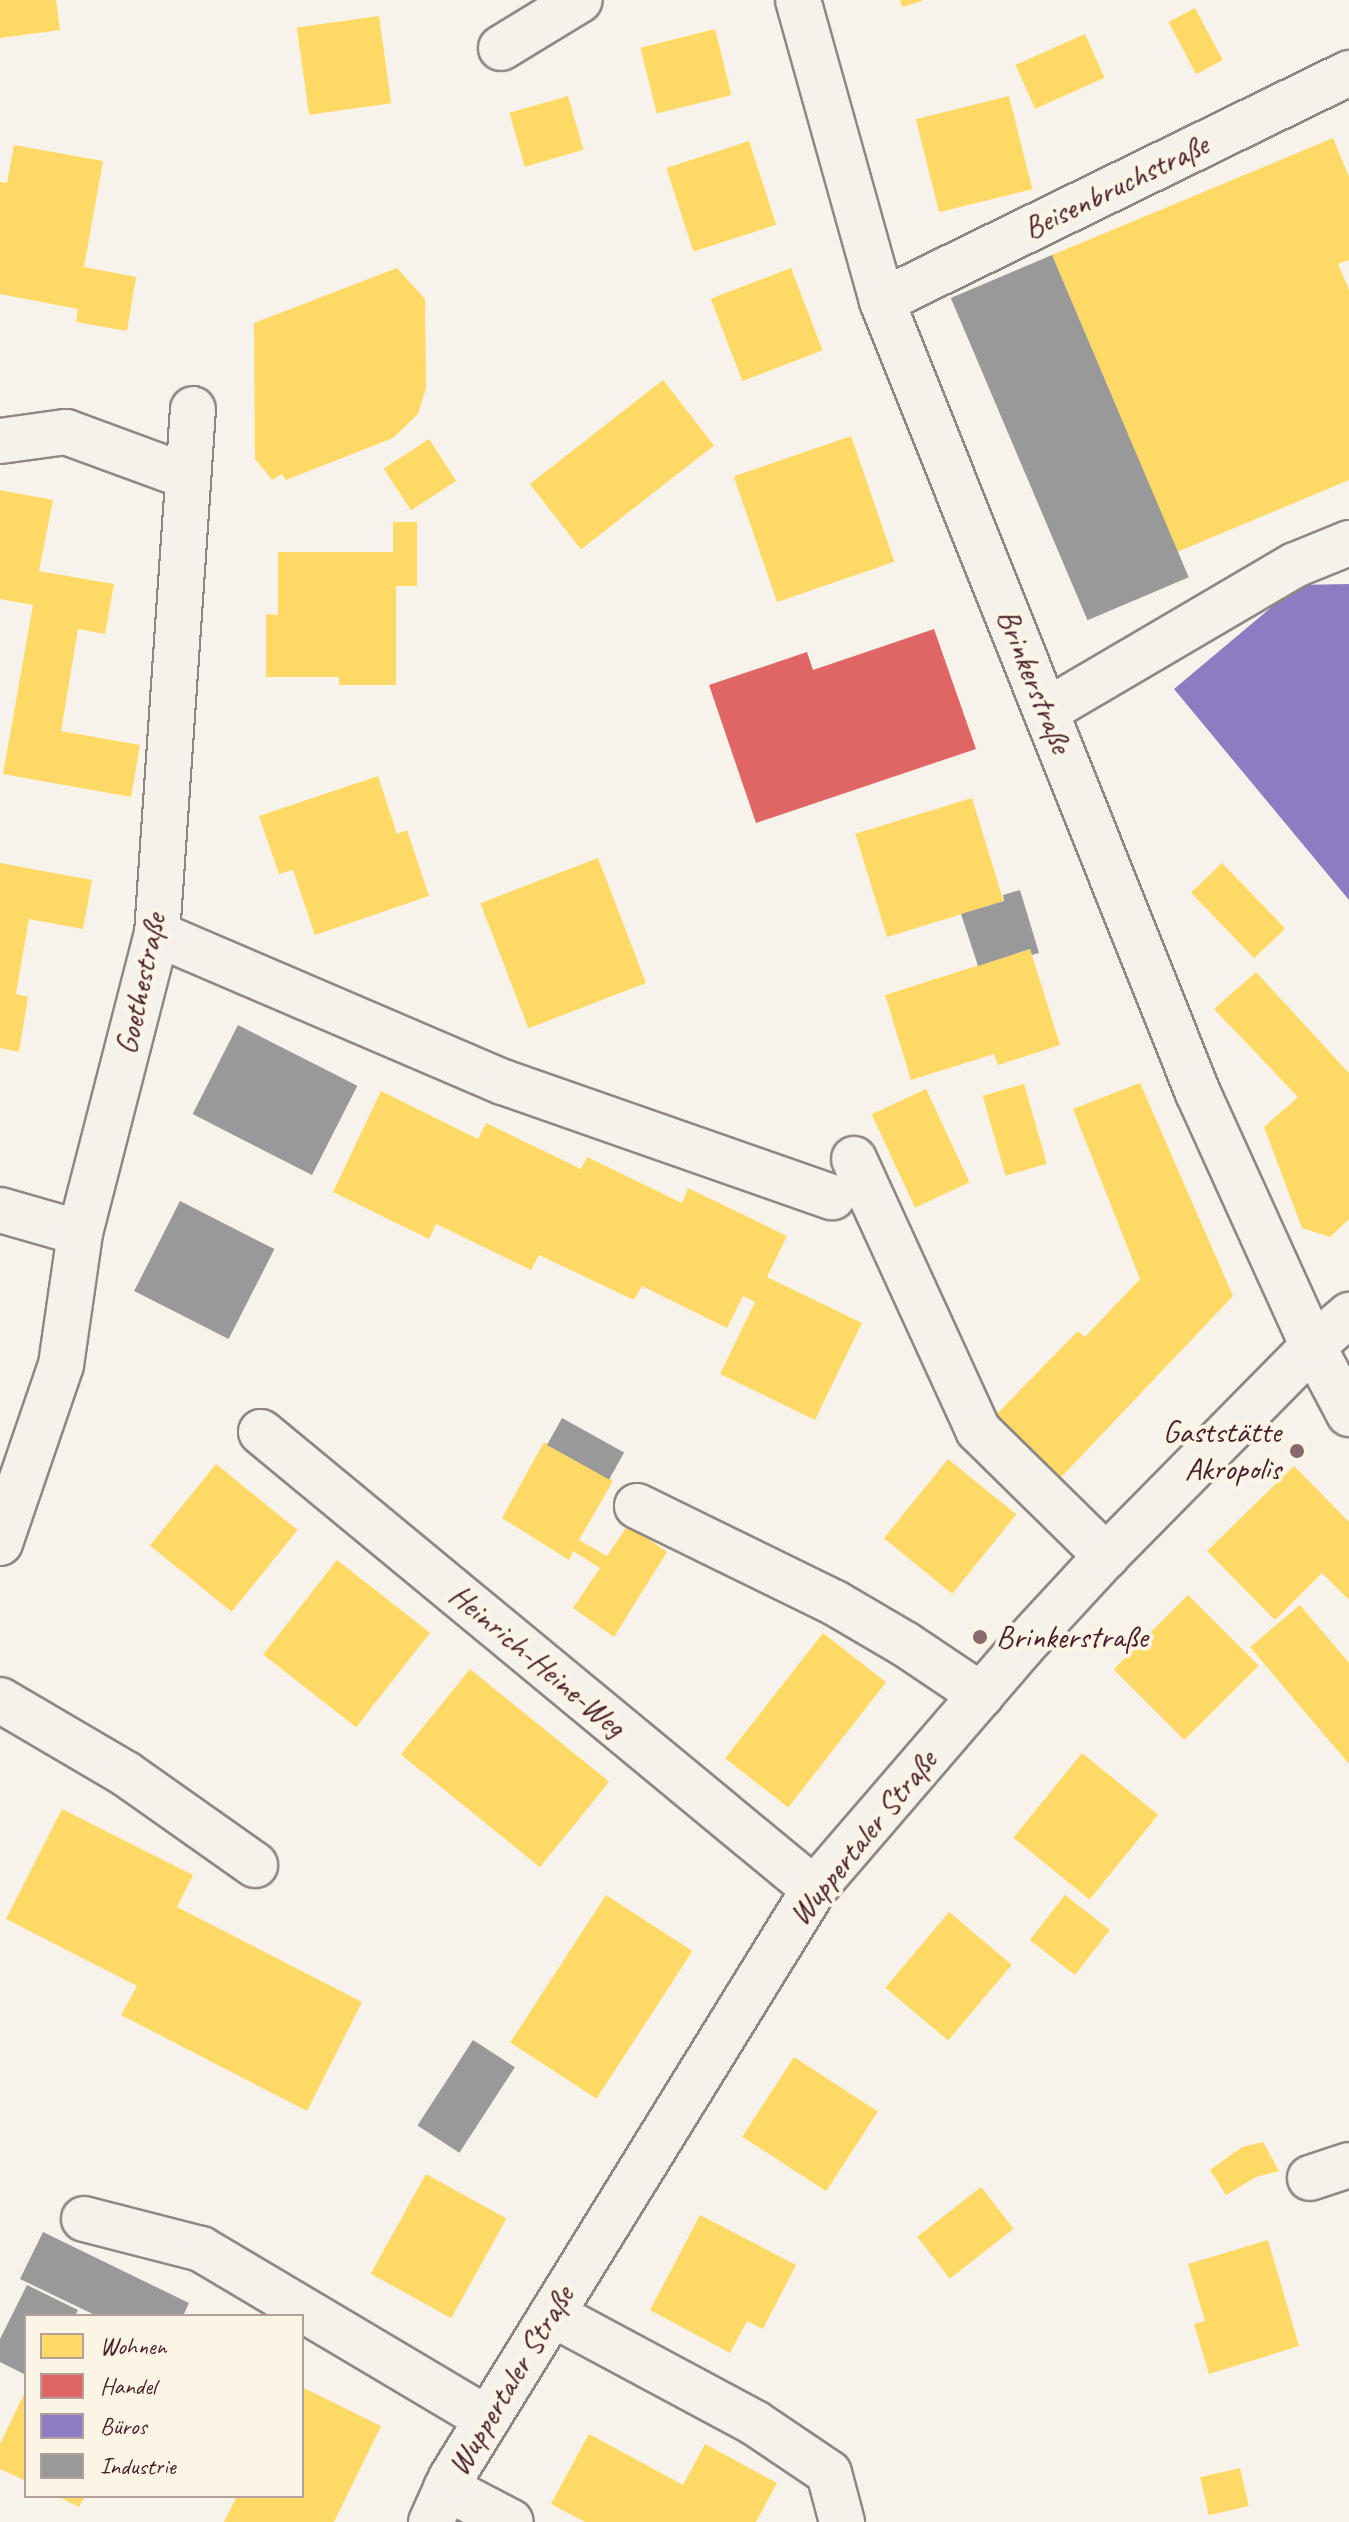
<!DOCTYPE html>
<html>
<head>
<meta charset="utf-8">
<style>
	body { margin:0 }
	#map { position:relative; width:1349px; height:2522px; overflow:hidden; background:#f7f3ea; font-family:Caveat,sans-serif }
	div>[style] { position:absolute }
	.homes>* { inset:0; background:#ffd966; transform-origin:0 0 }
	.shops>* { inset:0; background:#e06666 }
	.offices>* { inset:0; background:#8e7cc3 }
	.industry>* { inset:0; background:#999; transform-origin:0 0 }
	.roads { filter:drop-shadow(2px 0 #908684) drop-shadow(-2px 0 #908684) drop-shadow(0 2px #908684) drop-shadow(0 -2px #908684) }
	.minor>* { height:44px; margin:-22px; padding:0 22px; transform-origin:22px; border-radius:22px; background:#f5f2ec }
	.major>* { height:44px; margin:-22px; padding:0 22px; transform-origin:22px; border-radius:22px; background:#f5f2ec }
	.dots>* { width:22px; height:22px; translate:-50% -50%; box-sizing:border-box; border:4px solid #fcf5e5; border-radius:50% }
	span { translate:-50% -50%; white-space:nowrap; text-align:center; line-height:1.15; -webkit-text-stroke:8px #fcf5e5; paint-order:stroke }
	.street-label { font-size:32px; color:#4a1f2b }
	.poi-label { font-size:32px; color:#4a1f2b }
	.right { translate:-100% -50%; text-align:right }
	.left { translate:0 -50%; text-align:left }
	.legend { position:absolute; left:24px; top:2314px; width:280px; height:184px; box-sizing:border-box; background:#fcf5e5; border:2px solid #b59f9b; margin:0; padding:10px 14px; list-style:none; font-size:24px; color:#4a1f2b }
	.legend li { display:flex; align-items:center; gap:16px; height:40px }
	.legend b { width:40px; border:2px solid #b59f9b }
</style>
</head>
<body>
<div id="map">
	<div class="homes">
		<div style="clip-path:polygon(0 0,56px 0,60px 30px,0 38px)"></div>
		<div style="clip-path:polygon(900px 0,922px 0,922px 1px,902px 7px)"></div>
		<div style="left:1195px;top:8px;width:59px;height:30px;rotate:62deg"></div>
		<div style="left:379px;top:16px;width:88px;height:83px;rotate:82deg"></div>
		<div style="left:715px;top:29px;width:68px;height:77px;rotate:76deg"></div>
		<div style="left:1085px;top:34px;width:48px;height:76px;rotate:66deg"></div>
		<div style="left:568px;top:96px;width:56px;height:61px;rotate:74deg"></div>
		<div style="left:1009px;top:96px;width:96px;height:96px;rotate:76deg"></div>
		<div style="clip-path:polygon(1333px 138px,1349px 177px,1349px 260px,1338px 264px,1349px 290px,1349px 480px,1177px 552px,1052px 255px)"></div>
		<div style="left:749px;top:141px;width:88px;height:87px;rotate:72deg"></div>
		<div style="clip-path:polygon(14px 145px,103px 161px,84px 267px,136px 277px,127px 331px,76px 322px,78px 309px,0 294px,0 182px,7px 183px)"></div>
		<div style="clip-path:polygon(397px 268px,425px 299px,426px 388px,418px 414px,393px 438px,286px 480px,282px 474px,272px 480px,255px 459px,254px 323px)"></div>
		<div style="left:791px;top:268px;width:88px;height:86px;rotate:69deg"></div>
		<div style="left:663px;top:380px;width:83px;height:169px;rotate:52deg"></div>
		<div style="left:851px;top:436px;width:133px;height:124px;rotate:71deg"></div>
		<div style="left:429px;top:439px;width:50px;height:54px;rotate:57deg"></div>
		<div style="clip-path:polygon(0 490px,53px 500px,39px 571px,114px 584px,105px 634px,78px 629px,61px 731px,140px 745px,131px 797px,3px 774px,33px 605px,0 599px)"></div>
		<div style="clip-path:polygon(393px 522px,417px 522px,417px 586px,396px 586px,396px 685px,339px 685px,339px 677px,266px 677px,266px 614px,278px 615px,278px 552px,393px 552px)"></div>
		<div style="clip-path:polygon(378px 776px,397px 834px,407px 830px,429px 896px,315px 935px,293px 870px,279px 874px,259px 816px)"></div>
		<div style="left:972px;top:798px;width:108px;height:122px;rotate:73deg"></div>
		<div style="left:598px;top:858px;width:134px;height:126px;rotate:69deg"></div>
		<div style="clip-path:polygon(0 863px,92px 880px,83px 929px,29px 919px,16px 994px,28px 997px,19px 1052px,0 1048px)"></div>
		<div style="left:1222px;top:863px;width:91px;height:43px;rotate:46deg"></div>
		<div style="clip-path:polygon(1030px 949px,1060px 1045px,998px 1065px,994px 1054px,911px 1080px,885px 995px)"></div>
		<div style="clip-path:polygon(1256px 972px,1349px 1073px,1349px 1219px,1330px 1237px,1302px 1228px,1264px 1127px,1298px 1097px,1214px 1009px)"></div>
		<div style="clip-path:polygon(1140px 1083px,1233px 1296px,1052px 1487px,987px 1424px,1078px 1331px,1085px 1337px,1140px 1279px,1073px 1109px)"></div>
		<div style="left:1024px;top:1084px;width:83px;height:43px;rotate:74deg"></div>
		<div style="left:926px;top:1089px;width:103px;height:60px;rotate:65deg"></div>
		<div style="clip-path:polygon(381px 1091px,478px 1139px,486px 1123px,581px 1169px,587px 1157px,682px 1203px,688px 1188px,787px 1236px,767px 1277px,862px 1323px,815px 1420px,720px 1374px,755px 1302px,743px 1296px,727px 1328px,642px 1286px,634px 1300px,539px 1255px,531px 1270px,436px 1224px,429px 1239px,333px 1192px)"></div>
		<div style="clip-path:polygon(544px 1442px,613px 1481px,579px 1540px,607px 1556px,628px 1525px,667px 1552px,614px 1637px,573px 1608px,600px 1568px,573px 1551px,569px 1560px,502px 1518px)"></div>
		<div style="left:948px;top:1459px;width:88px;height:102px;rotate:39deg"></div>
		<div style="left:216px;top:1464px;width:105px;height:105px;rotate:39deg"></div>
		<div style="clip-path:polygon(1294px 1466px,1349px 1522px,1349px 1600px,1322px 1573px,1275px 1620px,1207px 1551px)"></div>
		<div style="left:337px;top:1560px;width:118px;height:120px;rotate:38deg"></div>
		<div style="left:1188px;top:1595px;width:100px;height:105px;rotate:45deg"></div>
		<div style="clip-path:polygon(1300px 1605px,1349px 1663px,1349px 1764px,1250px 1647px)"></div>
		<div style="left:823px;top:1633px;width:80px;height:159px;rotate:38deg"></div>
		<div style="left:470px;top:1669px;width:179px;height:110px;rotate:39deg"></div>
		<div style="left:1082px;top:1753px;width:98px;height:109px;rotate:39deg"></div>
		<div style="clip-path:polygon(62px 1809px,193px 1875px,177px 1907px,362px 2002px,307px 2111px,121px 2015px,137px 1986px,6px 1919px)"></div>
		<div style="left:606px;top:1895px;width:103px;height:176px;rotate:33deg"></div>
		<div style="left:1065px;top:1895px;width:57px;height:57px;rotate:38deg"></div>
		<div style="left:949px;top:1912px;width:82px;height:99px;rotate:40deg"></div>
		<div style="left:794px;top:2057px;width:100px;height:95px;rotate:33deg"></div>
		<div style="clip-path:polygon(1263px 2142px,1279px 2171px,1256px 2177px,1226px 2195px,1210px 2170px,1242px 2147px)"></div>
		<div style="left:426px;top:2174px;width:92px;height:114px;rotate:29deg"></div>
		<div style="left:981px;top:2187px;width:53px;height:81px;rotate:52deg"></div>
		<div style="clip-path:polygon(700px 2215px,796px 2265px,763px 2329px,747px 2321px,730px 2353px,650px 2310px)"></div>
		<div style="clip-path:polygon(1268px 2240px,1299px 2346px,1209px 2374px,1194px 2324px,1205px 2321px,1188px 2264px)"></div>
		<div style="clip-path:polygon(302px 2387px,381px 2426px,334px 2522px,224px 2522px,237px 2496px,302px 2496px)"></div>
		<div style="clip-path:polygon(26px 2390px,26px 2481px,0 2469px,0 2444px)"></div>
		<div style="clip-path:polygon(589px 2434px,683px 2485px,705px 2444px,777px 2483px,756px 2522px,585px 2522px,551px 2504px)"></div>
		<div style="left:1240px;top:2468px;width:39px;height:41px;rotate:77deg"></div>
		<div style="clip-path:polygon(57px 2496px,85px 2496px,79px 2507px)"></div>
	</div>
	<div class="shops">
		<div style="clip-path:polygon(934px 629px,976px 749px,756px 823px,709px 685px,807px 652px,813px 670px)"></div>
	</div>
	<div class="offices">
		<div style="clip-path:polygon(1349px 584px,1349px 900px,1174px 689px,1298px 585px)"></div>
	</div>
	<div class="industry">
		<div style="left:1052px;top:255px;width:350px;height:110px;rotate:67deg"></div>
		<div style="clip-path:polygon(1020px 890px,1039px 953px,1032px 955px,1030px 949px,978px 966px,961px 914px,1004px 901px,1003px 895px)"></div>
		<div style="left:238px;top:1025px;width:134px;height:100px;rotate:27deg"></div>
		<div style="left:180px;top:1201px;width:106px;height:101px;rotate:27deg"></div>
		<div style="left:562px;top:1418px;width:71px;height:31px;rotate:29deg"></div>
		<div style="left:473px;top:2040px;width:50px;height:102px;rotate:33deg"></div>
		<div style="clip-path:polygon(43px 2232px,189px 2303px,183px 2316px,97px 2316px,20px 2279px)"></div>
		<div style="clip-path:polygon(27px 2285px,78px 2310px,75px 2316px,26px 2316px,26px 2375px,0 2362px,0 2339px)"></div>
	</div>
	<div class="roads">
		<div class="minor">
			<div style="left:798px;top:0;width:313px;rotate:74.4deg"></div>
			<div style="left:882px;top:301px;width:853px;rotate:68.25deg"></div>
			<div style="left:1198px;top:1093px;width:278px;rotate:65.6deg"></div>
			<div style="left:1313px;top:1346px;width:77px;rotate:62.1deg"></div>
			<div style="left:501px;top:48px;width:92px;rotate:-31.3deg"></div>
			<div style="left:882px;top:301px;width:520px;rotate:-26.02deg"></div>
			<div style="left:0;top:441px;width:67px;rotate:-7.8deg"></div>
			<div style="left:66px;top:432px;width:130px;rotate:20.2deg"></div>
			<div style="left:1046px;top:711px;width:289px;rotate:-30.4deg"></div>
			<div style="left:1295px;top:565px;width:58px;rotate:-22.2deg"></div>
			<div style="left:157px;top:934px;width:376px;rotate:23.2deg"></div>
			<div style="left:503px;top:1082px;width:349px;rotate:19.3deg"></div>
			<div style="left:854px;top:1159px;width:298px;rotate:65.4deg"></div>
			<div style="left:978px;top:1430px;width:180px;rotate:44.5deg"></div>
			<div style="left:0;top:1210px;width:83px;rotate:16deg"></div>
			<div style="left:261px;top:1432px;width:717px;rotate:39.57deg"></div>
			<div style="left:637px;top:1506px;width:220px;rotate:26.1deg"></div>
			<div style="left:835px;top:1603px;width:81px;rotate:30.4deg"></div>
			<div style="left:905px;top:1644px;width:92px;rotate:33.9deg"></div>
			<div style="left:0;top:1543px;width:188px;rotate:-71.1deg"></div>
			<div style="left:61px;top:1365px;width:133px;rotate:-81.8deg"></div>
			<div style="left:80px;top:1233px;width:309px;rotate:-75.6deg"></div>
			<div style="left:157px;top:934px;width:526px;rotate:-86.08deg"></div>
			<div style="left:0;top:1700px;width:146px;rotate:30.4deg"></div>
			<div style="left:126px;top:1774px;width:158px;rotate:35.2deg"></div>
			<div style="left:1310px;top:2178px;width:41px;rotate:-18.4deg"></div>
			<div style="left:84px;top:2219px;width:121px;rotate:14.4deg"></div>
			<div style="left:201px;top:2249px;width:333px;rotate:30.7deg"></div>
			<div style="left:552px;top:2314px;width:230px;rotate:28.2deg"></div>
			<div style="left:755px;top:2423px;width:89px;rotate:34deg"></div>
			<div style="left:829px;top:2473px;width:51px;rotate:75.1deg"></div>
			<div style="left:446px;top:2488px;width:73px;rotate:27.6deg"></div>
		</div>
		<div class="major">
			<div style="left:431px;top:2522px;width:48px;rotate:-65.6deg"></div>
			<div style="left:451px;top:2478px;width:692px;rotate:-58.35deg"></div>
			<div style="left:814px;top:1889px;width:319px;rotate:-49.3deg"></div>
			<div style="left:1022px;top:1647px;width:124px;rotate:-47.3deg"></div>
			<div style="left:1106px;top:1556px;width:295px;rotate:-45.4deg"></div>
			<div style="left:1313px;top:1346px;width:48px;rotate:-40.7deg"></div>
		</div>
	</div>
	<div class="dots">
		<div style="left:1297px;top:1451px;background:#87696e"></div>
		<div style="left:980px;top:1637px;background:#87696e"></div>
	</div>
	<div class="street-label">
		<span style="left:1116px;top:187px;rotate:-26deg">Beisenbruchstraße</span>
		<span style="left:1034px;top:681px;rotate:68deg">Brinkerstraße</span>
		<span style="left:141px;top:984px;rotate:-78deg">Goethestraße</span>
		<span style="left:537px;top:1661px;rotate:40deg">Heinrich-Heine-Weg</span>
		<span style="left:863px;top:1838px;rotate:-51deg">Wuppertaler Straße</span>
		<span style="left:511px;top:2381px;rotate:-59deg">Wuppertaler Straße</span>
	</div>
	<div class="poi-label">
		<span class="right" style="left:1281px;top:1451px">Gaststätte<br>Akropolis</span>
		<span class="left" style="left:996px;top:1637px">Brinkerstraße</span>
	</div>
	<ul class="legend">
	<li><b style="height:22px;background:#ffd966"></b>Wohnen</li>
	<li><b style="height:22px;background:#e06666"></b>Handel</li>
	<li><b style="height:22px;background:#8e7cc3"></b>Büros</li>
	<li><b style="height:22px;background:#999"></b>Industrie</li>
	</ul>
</div>
</body>
</html>
